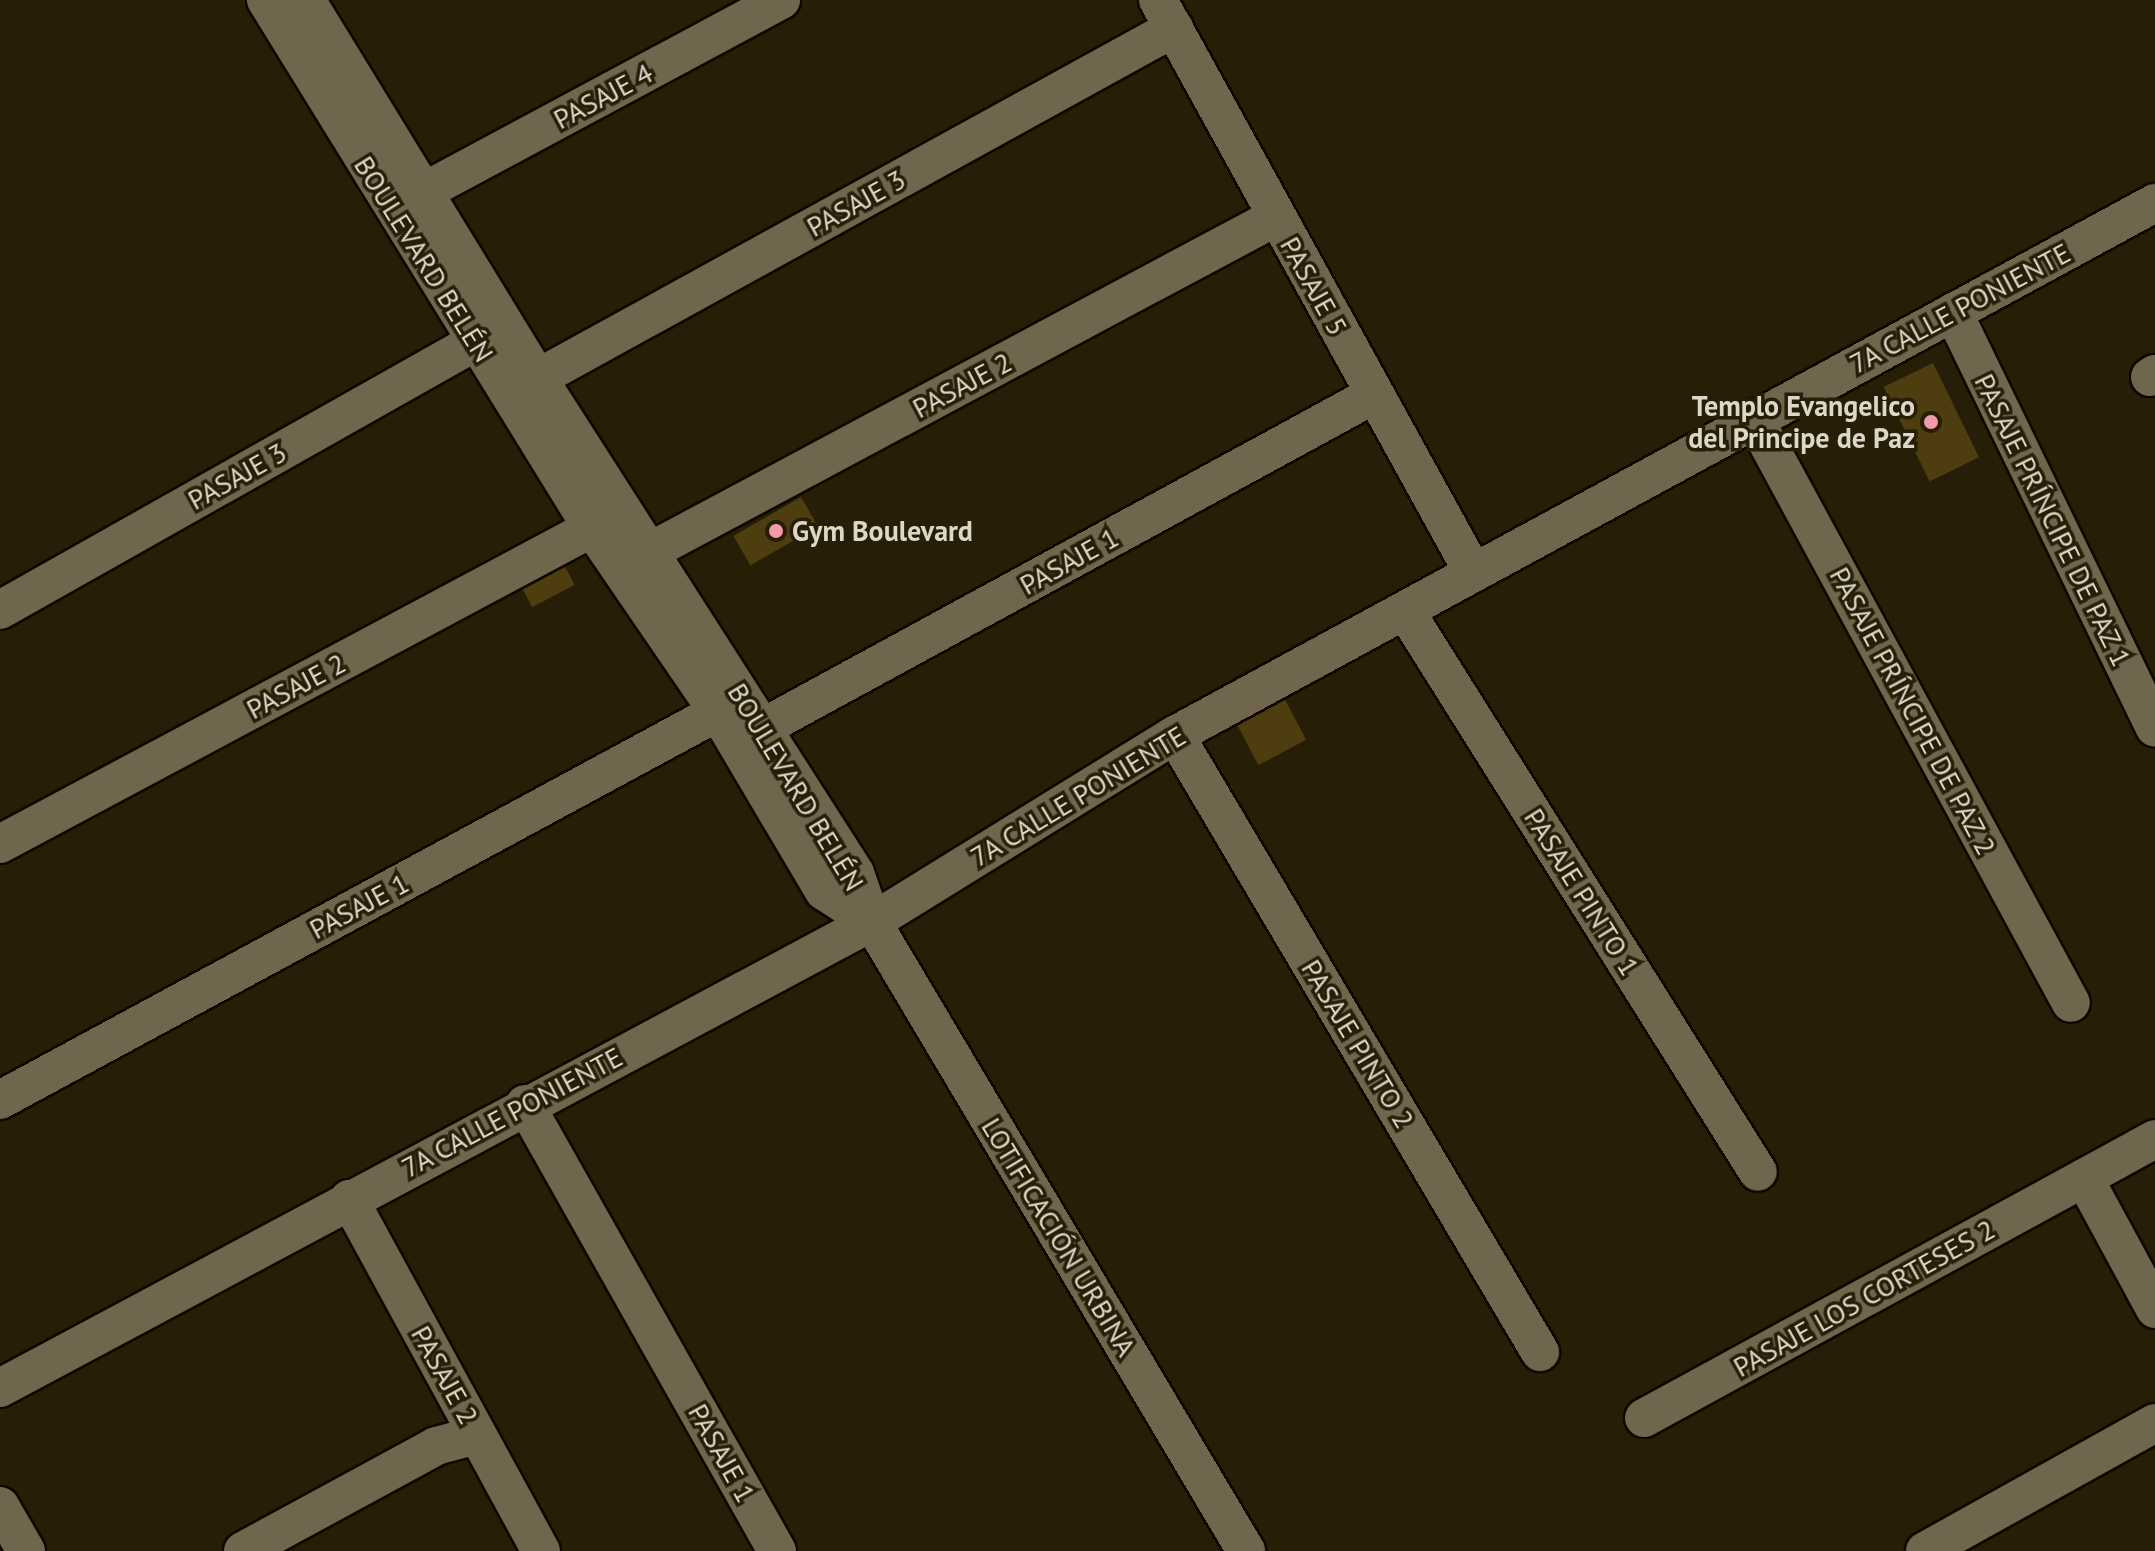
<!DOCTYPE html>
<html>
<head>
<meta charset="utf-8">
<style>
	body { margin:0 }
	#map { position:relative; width:2155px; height:1551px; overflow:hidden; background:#271e08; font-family:"PT Sans",sans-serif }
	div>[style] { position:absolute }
	.building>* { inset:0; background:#4e3d0f; transform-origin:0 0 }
	.roads { filter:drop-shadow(2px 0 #100800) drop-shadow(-2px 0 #100800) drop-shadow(0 2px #100800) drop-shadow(0 -2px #100800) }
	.minor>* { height:38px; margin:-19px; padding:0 19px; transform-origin:19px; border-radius:19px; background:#70664e }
	.dots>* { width:22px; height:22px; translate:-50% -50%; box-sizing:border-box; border:4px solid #271e08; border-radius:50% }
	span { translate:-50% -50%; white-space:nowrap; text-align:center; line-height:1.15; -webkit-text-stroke:7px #271e08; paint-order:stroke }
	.street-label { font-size:28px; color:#dcd7c9 }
	.poi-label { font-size:28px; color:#dcd7c9; font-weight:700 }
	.right { translate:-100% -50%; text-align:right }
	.left { translate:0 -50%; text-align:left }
</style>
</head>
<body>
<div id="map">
	<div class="building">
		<div style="left:1933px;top:363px;width:105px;height:55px;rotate:64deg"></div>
		<div style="left:801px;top:497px;width:34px;height:78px;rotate:60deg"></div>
		<div style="left:562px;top:561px;width:27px;height:48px;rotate:62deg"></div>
		<div style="left:1285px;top:700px;width:45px;height:54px;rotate:62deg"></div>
	</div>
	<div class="roads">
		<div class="minor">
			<div style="left:266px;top:0;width:621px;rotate:58.31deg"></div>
			<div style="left:592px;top:528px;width:223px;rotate:55.6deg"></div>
			<div style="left:718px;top:712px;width:208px;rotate:59.4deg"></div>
			<div style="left:824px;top:891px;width:57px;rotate:32.9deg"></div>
			<div style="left:306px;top:0;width:444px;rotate:58.5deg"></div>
			<div style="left:538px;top:378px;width:588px;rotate:57.36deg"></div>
			<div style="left:855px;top:873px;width:52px;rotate:70.9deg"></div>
			<div style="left:872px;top:922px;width:732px;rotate:59.26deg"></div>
			<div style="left:1158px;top:0;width:653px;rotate:61.16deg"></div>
			<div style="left:425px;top:191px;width:404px;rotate:-28.2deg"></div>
			<div style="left:1953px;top:312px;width:462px;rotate:64.1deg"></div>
			<div style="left:2150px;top:377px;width:6px;rotate:-31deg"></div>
			<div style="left:538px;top:378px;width:726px;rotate:-28.82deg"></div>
			<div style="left:1754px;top:418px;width:665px;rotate:61.55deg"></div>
			<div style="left:649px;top:552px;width:711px;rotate:-28.12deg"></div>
			<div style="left:0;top:610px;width:545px;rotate:-29.43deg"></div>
			<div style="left:1406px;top:612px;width:661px;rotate:57.85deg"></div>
			<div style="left:762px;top:728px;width:698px;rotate:-28.58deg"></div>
			<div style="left:1175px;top:735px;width:717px;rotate:59.39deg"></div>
			<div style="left:0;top:844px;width:671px;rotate:-28.09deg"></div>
			<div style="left:0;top:1100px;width:816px;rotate:-28.39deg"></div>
			<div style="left:525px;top:1104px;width:513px;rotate:60.59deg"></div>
			<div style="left:2084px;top:1178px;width:149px;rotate:61.5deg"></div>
			<div style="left:349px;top:1199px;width:401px;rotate:61.4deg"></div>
			<div style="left:0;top:1388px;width:989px;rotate:-28.12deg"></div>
			<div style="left:872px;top:922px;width:356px;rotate:-31.7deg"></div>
			<div style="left:1175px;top:735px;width:1115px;rotate:-28.5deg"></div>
			<div style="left:1644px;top:1418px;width:582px;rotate:-28.63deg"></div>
			<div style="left:0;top:1506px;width:52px;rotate:60deg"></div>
			<div style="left:243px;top:1551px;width:220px;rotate:-28.5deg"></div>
			<div style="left:436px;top:1446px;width:27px;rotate:-15deg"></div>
			<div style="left:1925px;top:1551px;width:263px;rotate:-29.1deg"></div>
		</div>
	</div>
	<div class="dots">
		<div style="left:1931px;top:422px;background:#f39aa9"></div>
		<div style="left:776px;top:531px;background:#f39aa9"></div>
	</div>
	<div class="street-label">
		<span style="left:603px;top:96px;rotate:-28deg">PASAJE 4</span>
		<span style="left:856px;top:203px;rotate:-29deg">PASAJE 3</span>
		<span style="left:424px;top:259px;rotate:58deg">BOULEVARD BELÉN</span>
		<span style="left:1314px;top:286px;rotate:61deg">PASAJE 5</span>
		<span style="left:1960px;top:308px;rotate:-28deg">7A CALLE PONIENTE</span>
		<span style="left:962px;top:385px;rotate:-28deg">PASAJE 2</span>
		<span style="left:237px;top:476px;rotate:-29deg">PASAJE 3</span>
		<span style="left:2053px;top:520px;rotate:64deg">PASAJE PRÍNCIPE DE PAZ 1</span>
		<span style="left:1069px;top:561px;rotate:-29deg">PASAJE 1</span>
		<span style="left:296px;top:686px;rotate:-28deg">PASAJE 2</span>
		<span style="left:1913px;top:711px;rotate:62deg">PASAJE PRÍNCIPE DE PAZ 2</span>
		<span style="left:796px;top:787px;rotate:59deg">BOULEVARD BELÉN</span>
		<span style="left:1078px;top:796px;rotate:-31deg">7A CALLE PONIENTE</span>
		<span style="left:1582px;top:892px;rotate:58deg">PASAJE PINTO 1</span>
		<span style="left:359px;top:906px;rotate:-28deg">PASAJE 1</span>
		<span style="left:1358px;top:1044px;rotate:59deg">PASAJE PINTO 2</span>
		<span style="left:512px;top:1112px;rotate:-28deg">7A CALLE PONIENTE</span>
		<span style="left:1059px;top:1237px;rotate:59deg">LOTIFICACIÓN URBINA</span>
		<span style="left:1864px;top:1298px;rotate:-29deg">PASAJE LOS CORTESES 2</span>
		<span style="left:445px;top:1375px;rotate:61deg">PASAJE 2</span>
		<span style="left:722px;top:1453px;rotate:61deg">PASAJE 1</span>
	</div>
	<div class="poi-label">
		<span class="right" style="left:1915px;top:422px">Templo Evangelico<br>del Principe de Paz</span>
		<span class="left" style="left:792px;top:531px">Gym Boulevard</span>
	</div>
</div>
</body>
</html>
